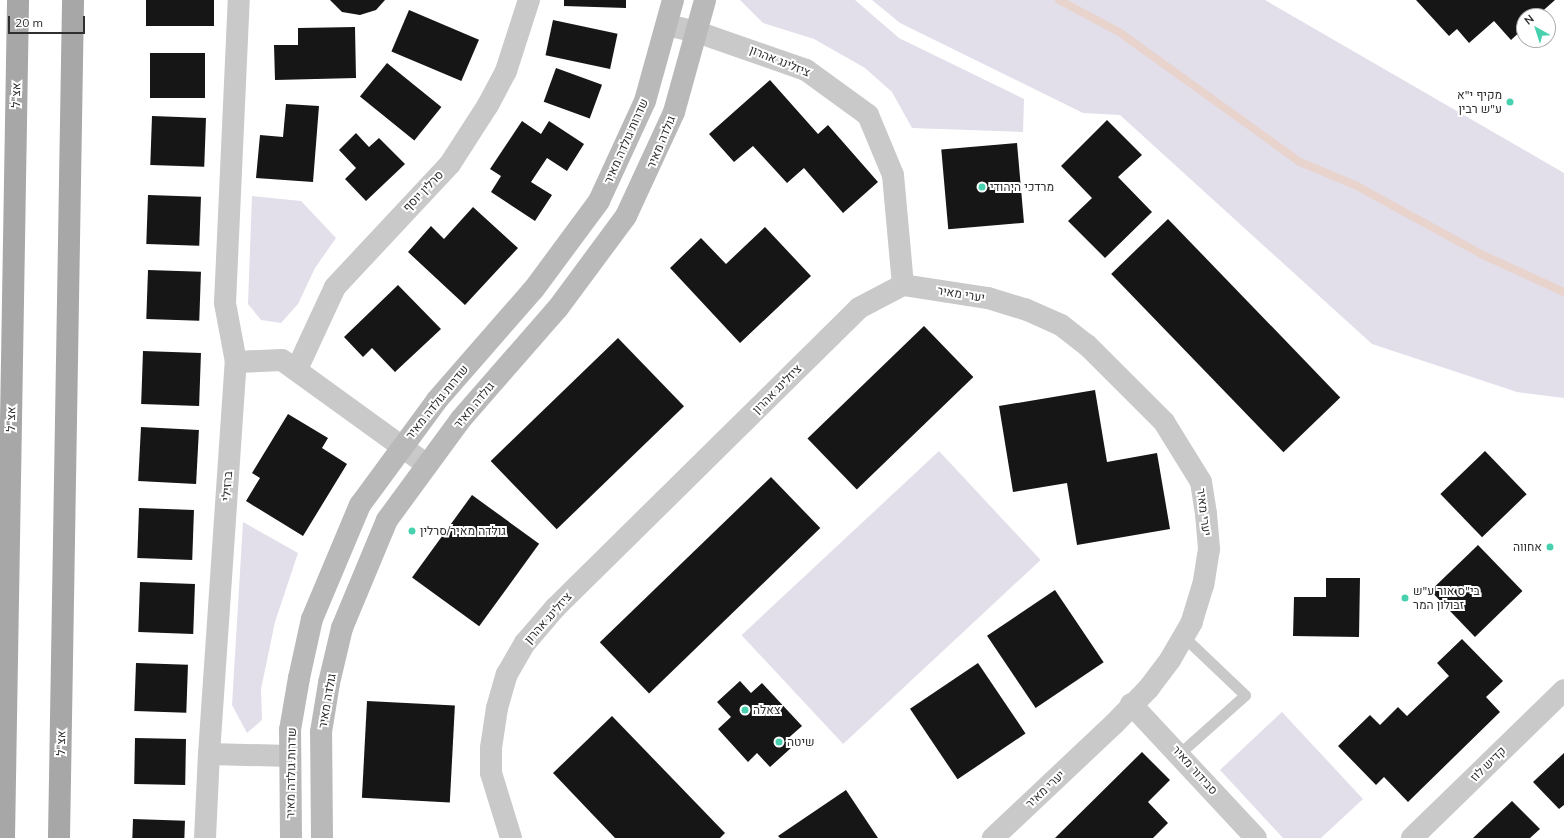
<!DOCTYPE html>
<html>
<head>
<meta charset="utf-8">
<style>
	body { margin:0 }
	#map { position:relative; width:1564px; height:838px; overflow:hidden; background:#fff; font-family:Mulish,Heebo,sans-serif }
	div>[style] { position:absolute }
	.green>* { inset:0; background:#e2dfeb; transform-origin:0 0 }
	.stream>* { height:8px; margin:-4px; padding:0 4px; transform-origin:4px; border-radius:4px; background:#e8d3cd }
	.building>* { inset:0; background:#161616; transform-origin:0 0 }
	.lane>* { height:11px; margin:-5.5px; padding:0 5.5px; transform-origin:5.5px; border-radius:5.5px; background:#c9c9c9 }
	.street>* { height:22px; margin:-11px; padding:0 11px; transform-origin:11px; border-radius:11px; background:#c9c9c9 }
	.secondary>* { height:22px; margin:-11px; padding:0 11px; transform-origin:11px; border-radius:11px; background:#b9b9b9 }
	.primary>* { height:22px; margin:-11px; padding:0 11px; transform-origin:11px; border-radius:11px; background:#a7a7a7 }
	.dots>* { width:11px; height:11px; translate:-50% -50%; box-sizing:border-box; border:2px solid #fff; border-radius:50% }
	span { translate:-50% -50%; white-space:nowrap; text-align:center; line-height:1.15; -webkit-text-stroke:4px #fff; paint-order:stroke }
	.street-label { font-size:12px; color:#2f2f2f }
	.poi-label { font-size:12px; color:#2f2f2f }
	.right { translate:-100% -50%; text-align:right }
	.left { translate:0 -50%; text-align:left }
	.north { position:absolute; left:1516px; top:8px; width:40px; height:40px; box-sizing:border-box; background:#fff; border:1px solid #acacac; border-radius:50%; rotate:321deg; font-size:11px; font-weight:700; line-height:16px; text-align:center; color:#2f2f2f }
	.north::after { content:''; display:block; margin:auto; width:14px; height:18px; background:#47d1ae; clip-path:polygon(50% 0,100% 100%,50% 72%,0 100%) }
	.scale { position:absolute; left:8px; top:16px; width:77px; height:18px; box-sizing:border-box; border:2px solid #2f2f2f; border-top:0; padding-left:5px; font-size:12px; line-height:14px; white-space:nowrap; color:#2f2f2f; -webkit-text-stroke:3px #fff; paint-order:stroke }
</style>
</head>
<body>
<div id="map">
	<div class="green">
		<div style="clip-path:polygon(740px 0,855px 0,899px 38px,1024px 99px,1023px 132px,912px 128px,892px 92px,865px 68px,814px 39px,763px 23px)"></div>
		<div style="clip-path:polygon(872px 0,1265px 0,1564px 173px,1564px 398px,1517px 392px,1372px 344px,1120px 115px,1083px 113px,900px 23px)"></div>
		<div style="clip-path:polygon(252px 196px,301px 201px,336px 238px,315px 268px,298px 304px,281px 323px,261px 320px,248px 304px)"></div>
		<div style="left:939px;top:451px;width:149px;height:270px;rotate:47deg"></div>
		<div style="clip-path:polygon(243px 522px,298px 553px,275px 622px,261px 689px,262px 720px,247px 733px,232px 705px)"></div>
		<div style="clip-path:polygon(1282px 712px,1363px 799px,1321px 838px,1283px 838px,1220px 770px)"></div>
	</div>
	<div class="stream">
		<div style="left:1059px;top:0;width:68px;rotate:28.1deg"></div>
		<div style="left:1119px;top:32px;width:223px;rotate:35.7deg"></div>
		<div style="left:1300px;top:162px;width:62px;rotate:22.8deg"></div>
		<div style="left:1357px;top:186px;width:144px;rotate:28.7deg"></div>
		<div style="left:1483px;top:255px;width:89px;rotate:24.6deg"></div>
	</div>
	<div class="building">
		<div style="left:146px;top:0;width:68px;height:26px"></div>
		<div style="clip-path:polygon(330px 0,385px 0,376px 10px,360px 15px,342px 12px)"></div>
		<div style="clip-path:polygon(564px 0,626px 0,626px 8px,564px 6px)"></div>
		<div style="clip-path:polygon(1416px 0,1555px 0,1537px 16px,1524px 16px,1524px 28px,1511px 40px,1494px 21px,1469px 43px,1457px 29px,1449px 36px)"></div>
		<div style="left:409px;top:10px;width:76px;height:45px;rotate:23deg"></div>
		<div style="left:553px;top:20px;width:66px;height:36px;rotate:12deg"></div>
		<div style="clip-path:polygon(355px 27px,356px 78px,275px 80px,274px 45px,298px 45px,298px 28px)"></div>
		<div style="left:150px;top:53px;width:55px;height:45px"></div>
		<div style="left:387px;top:63px;width:70px;height:43px;rotate:39deg"></div>
		<div style="left:556px;top:68px;width:49px;height:36px;rotate:20deg"></div>
		<div style="clip-path:polygon(770px 80px,818px 134px,828px 125px,878px 182px,843px 213px,804px 168px,787px 183px,753px 146px,734px 162px,709px 134px)"></div>
		<div style="clip-path:polygon(286px 104px,319px 106px,313px 182px,256px 178px,260px 135px,283px 137px)"></div>
		<div style="left:152px;top:116px;width:54px;height:49px;rotate:2deg"></div>
		<div style="clip-path:polygon(1107px 120px,1142px 155px,1118px 177px,1152px 212px,1105px 258px,1068px 221px,1092px 198px,1061px 166px)"></div>
		<div style="clip-path:polygon(522px 121px,541px 134px,549px 121px,584px 144px,567px 171px,547px 158px,531px 182px,552px 195px,535px 221px,491px 192px,501px 176px,490px 169px)"></div>
		<div style="clip-path:polygon(356px 133px,369px 147px,379px 138px,405px 164px,366px 201px,345px 179px,356px 168px,339px 150px)"></div>
		<div style="left:1017px;top:143px;width:80px;height:76px;rotate:85deg"></div>
		<div style="left:148px;top:195px;width:53px;height:49px;rotate:2deg"></div>
		<div style="clip-path:polygon(473px 207px,518px 248px,465px 305px,408px 252px,431px 226px,444px 239px)"></div>
		<div style="left:1168px;top:219px;width:248px;height:79px;rotate:46deg"></div>
		<div style="clip-path:polygon(765px 227px,811px 276px,740px 343px,670px 268px,701px 238px,726px 264px)"></div>
		<div style="left:148px;top:270px;width:53px;height:49px;rotate:2deg"></div>
		<div style="clip-path:polygon(398px 285px,441px 329px,395px 372px,372px 348px,363px 357px,344px 337px)"></div>
		<div style="left:924px;top:326px;width:71px;height:162px;rotate:46deg"></div>
		<div style="left:618px;top:338px;width:95px;height:177px;rotate:46deg"></div>
		<div style="left:143px;top:351px;width:58px;height:53px;rotate:2deg"></div>
		<div style="clip-path:polygon(1095px 390px,1107px 462px,1157px 453px,1170px 529px,1077px 545px,1067px 483px,1013px 492px,999px 406px)"></div>
		<div style="clip-path:polygon(288px 414px,328px 438px,322px 448px,347px 464px,303px 536px,246px 501px,260px 478px,252px 473px)"></div>
		<div style="left:141px;top:427px;width:58px;height:54px;rotate:3deg"></div>
		<div style="left:1485px;top:451px;width:60px;height:62px;rotate:46deg"></div>
		<div style="left:771px;top:477px;width:71px;height:238px;rotate:46deg"></div>
		<div style="left:472px;top:495px;width:83px;height:102px;rotate:36deg"></div>
		<div style="left:139px;top:508px;width:55px;height:50px;rotate:2deg"></div>
		<div style="left:1478px;top:545px;width:64px;height:66px;rotate:46deg"></div>
		<div style="clip-path:polygon(1326px 578px,1360px 578px,1359px 637px,1293px 636px,1294px 597px,1326px 597px)"></div>
		<div style="left:140px;top:582px;width:55px;height:50px;rotate:2deg"></div>
		<div style="left:1055px;top:590px;width:87px;height:82px;rotate:56deg"></div>
		<div style="clip-path:polygon(1462px 639px,1503px 681px,1486px 697px,1500px 712px,1408px 802px,1384px 777px,1376px 785px,1338px 746px,1370px 715px,1380px 725px,1398px 707px,1407px 716px,1449px 676px,1437px 663px)"></div>
		<div style="left:136px;top:663px;width:52px;height:48px;rotate:2deg"></div>
		<div style="left:978px;top:663px;width:85px;height:82px;rotate:56deg"></div>
		<div style="clip-path:polygon(740px 681px,751px 693px,762px 683px,802px 726px,785px 741px,791px 748px,770px 767px,757px 753px,748px 762px,718px 729px,731px 717px,717px 702px)"></div>
		<div style="left:367px;top:701px;width:88px;height:97px;rotate:3deg"></div>
		<div style="clip-path:polygon(612px 716px,725px 833px,720px 838px,615px 838px,553px 773px)"></div>
		<div style="left:135px;top:738px;width:51px;height:46px;rotate:1deg"></div>
		<div style="clip-path:polygon(1142px 752px,1170px 780px,1148px 802px,1168px 823px,1153px 838px,1055px 838px)"></div>
		<div style="clip-path:polygon(1564px 753px,1564px 805px,1559px 809px,1533px 782px)"></div>
		<div style="clip-path:polygon(846px 790px,878px 838px,780px 838px,778px 836px)"></div>
		<div style="clip-path:polygon(1512px 801px,1540px 829px,1530px 838px,1473px 838px)"></div>
		<div style="left:133px;top:819px;width:52px;height:19px;rotate:2deg"></div>
	</div>
	<div class="lane">
		<div style="left:1180px;top:753px;width:87px;rotate:-41.7deg"></div>
		<div style="left:1245px;top:695px;width:86px;rotate:-136.4deg"></div>
	</div>
	<div class="street">
		<div style="left:903px;top:285px;width:86px;rotate:8.7deg"></div>
		<div style="left:988px;top:298px;width:39px;rotate:17deg"></div>
		<div style="left:1025px;top:309px;width:39px;rotate:24deg"></div>
		<div style="left:1061px;top:325px;width:33px;rotate:38deg"></div>
		<div style="left:1087px;top:345px;width:109px;rotate:45deg"></div>
		<div style="left:1164px;top:422px;width:70px;rotate:58.3deg"></div>
		<div style="left:1201px;top:482px;width:32px;rotate:81deg"></div>
		<div style="left:1206px;top:514px;width:35px;rotate:85deg"></div>
		<div style="left:1209px;top:549px;width:36px;rotate:99deg"></div>
		<div style="left:1203px;top:585px;width:39px;rotate:107deg"></div>
		<div style="left:1192px;top:622px;width:44px;rotate:120.1deg"></div>
		<div style="left:1170px;top:660px;width:35px;rotate:127deg"></div>
		<div style="left:1149px;top:688px;width:49px;rotate:134.2deg"></div>
		<div style="left:1115px;top:723px;width:168px;rotate:136.7deg"></div>
		<div style="left:236px;top:362px;width:60px;rotate:-100.6deg"></div>
		<div style="left:225px;top:303px;width:303px;rotate:-87.4deg"></div>
		<div style="left:297px;top:369px;width:90px;rotate:-65.1deg"></div>
		<div style="left:335px;top:287px;width:168px;rotate:-46.9deg"></div>
		<div style="left:450px;top:164px;width:70px;rotate:-57.2deg"></div>
		<div style="left:488px;top:105px;width:38px;rotate:-62deg"></div>
		<div style="left:506px;top:71px;width:75px;rotate:-72.1deg"></div>
		<div style="left:1131px;top:704px;width:183px;rotate:47deg"></div>
		<div style="left:290px;top:756px;width:81px;rotate:-178.6deg"></div>
		<div style="left:209px;top:754px;width:393px;rotate:-86.1deg"></div>
		<div style="left:236px;top:362px;width:46px;rotate:-2.5deg"></div>
		<div style="left:282px;top:360px;width:179px;rotate:35.9deg"></div>
		<div style="left:205px;top:838px;width:84px;rotate:-87.3deg"></div>
		<div style="left:511px;top:838px;width:68px;rotate:-107.1deg"></div>
		<div style="left:491px;top:773px;width:25px;rotate:-90deg"></div>
		<div style="left:491px;top:748px;width:40px;rotate:-81.5deg"></div>
		<div style="left:497px;top:708px;width:35px;rotate:-74deg"></div>
		<div style="left:507px;top:674px;width:36px;rotate:-60deg"></div>
		<div style="left:525px;top:643px;width:46px;rotate:-49.4deg"></div>
		<div style="left:555px;top:608px;width:427px;rotate:-44.6deg"></div>
		<div style="left:859px;top:308px;width:50px;rotate:-27.6deg"></div>
		<div style="left:903px;top:285px;width:110px;rotate:-95.2deg"></div>
		<div style="left:893px;top:175px;width:65px;rotate:-112.6deg"></div>
		<div style="left:868px;top:115px;width:77px;rotate:-144deg"></div>
		<div style="left:806px;top:70px;width:115px;rotate:-160.8deg"></div>
		<div style="left:697px;top:32px;width:31px;rotate:-167deg"></div>
		<div style="left:1412px;top:838px;width:212px;rotate:-44.2deg"></div>
	</div>
	<div class="secondary">
		<div style="left:291px;top:838px;width:108px;rotate:-90.5deg"></div>
		<div style="left:290px;top:730px;width:53px;rotate:-80.2deg"></div>
		<div style="left:299px;top:678px;width:60px;rotate:-77.6deg"></div>
		<div style="left:312px;top:619px;width:124px;rotate:-67.2deg"></div>
		<div style="left:360px;top:505px;width:130px;rotate:-53.7deg"></div>
		<div style="left:437px;top:400px;width:147px;rotate:-48.9deg"></div>
		<div style="left:534px;top:289px;width:109px;rotate:-53.5deg"></div>
		<div style="left:599px;top:201px;width:110px;rotate:-65.3deg"></div>
		<div style="left:645px;top:101px;width:105px;rotate:-74.5deg"></div>
		<div style="left:322px;top:838px;width:106px;rotate:-90.5deg"></div>
		<div style="left:321px;top:732px;width:50px;rotate:-80.7deg"></div>
		<div style="left:329px;top:683px;width:57px;rotate:-76.7deg"></div>
		<div style="left:342px;top:628px;width:117px;rotate:-67.4deg"></div>
		<div style="left:387px;top:520px;width:125px;rotate:-53.8deg"></div>
		<div style="left:461px;top:419px;width:147px;rotate:-48.9deg"></div>
		<div style="left:558px;top:308px;width:114px;rotate:-53.5deg"></div>
		<div style="left:626px;top:216px;width:115px;rotate:-65.2deg"></div>
		<div style="left:674px;top:112px;width:116px;rotate:-74.5deg"></div>
	</div>
	<div class="primary">
		<div style="left:4px;top:838px;width:838px;rotate:-89.04deg"></div>
		<div style="left:59px;top:838px;width:838px;rotate:-89.04deg"></div>
	</div>
	<div class="dots">
		<div style="left:1510px;top:102px;background:#47d1ae"></div>
		<div style="left:982px;top:187px;background:#47d1ae"></div>
		<div style="left:412px;top:531px;background:#47d1ae"></div>
		<div style="left:1550px;top:547px;background:#47d1ae"></div>
		<div style="left:1405px;top:598px;background:#47d1ae"></div>
		<div style="left:745px;top:710px;background:#47d1ae"></div>
		<div style="left:779px;top:742px;background:#47d1ae"></div>
	</div>
	<div class="street-label">
		<span style="left:780px;top:61px;rotate:22deg">ציזלינג אהרון</span>
		<span style="left:16px;top:95px;rotate:-89deg">אצ"ל</span>
		<span style="left:626px;top:141px;rotate:-66deg">שדרות גולדה מאיר</span>
		<span style="left:661px;top:142px;rotate:-67deg">גולדה מאיר</span>
		<span style="left:423px;top:191px;rotate:-46deg">סרלין יוסף</span>
		<span style="left:961px;top:294px;rotate:9deg">יערי מאיר</span>
		<span style="left:777px;top:389px;rotate:-45deg">ציזלינג אהרון</span>
		<span style="left:437px;top:402px;rotate:-51deg">שדרות גולדה מאיר</span>
		<span style="left:474px;top:405px;rotate:-50deg">גולדה מאיר</span>
		<span style="left:11px;top:419px;rotate:-89deg">אצ"ל</span>
		<span style="left:227px;top:486px;rotate:-86deg">ברזילי</span>
		<span style="left:1204px;top:512px;rotate:83deg">יערי מאיר</span>
		<span style="left:548px;top:618px;rotate:-48deg">ציזלינג אהרון</span>
		<span style="left:327px;top:701px;rotate:-80deg">גולדה מאיר</span>
		<span style="left:61px;top:743px;rotate:-89deg">אצ"ל</span>
		<span style="left:1488px;top:764px;rotate:-44deg">קדיש לוז</span>
		<span style="left:1195px;top:770px;rotate:48deg">סבידור מאיר</span>
		<span style="left:291px;top:773px;rotate:-89deg">שדרות גולדה מאיר</span>
		<span style="left:1045px;top:789px;rotate:-43deg">יערי מאיר</span>
	</div>
	<div class="poi-label">
		<span class="right" style="left:1502px;top:102px">מקיף י"א<br>ע"ש רבין</span>
		<span class="left" style="left:990px;top:187px">מרדכי היהודי</span>
		<span class="left" style="left:420px;top:531px">גולדה מאיר/סרלין</span>
		<span class="right" style="left:1542px;top:547px">אחווה</span>
		<span class="left" style="left:1413px;top:598px">בי"ס אור ע"ש<br>זבולון המר</span>
		<span class="left" style="left:753px;top:710px">צאלה</span>
		<span class="left" style="left:787px;top:742px">שיטה</span>
	</div>
	<div class="north">N</div>
	<div class="scale">20 m</div>
</div>
</body>
</html>
